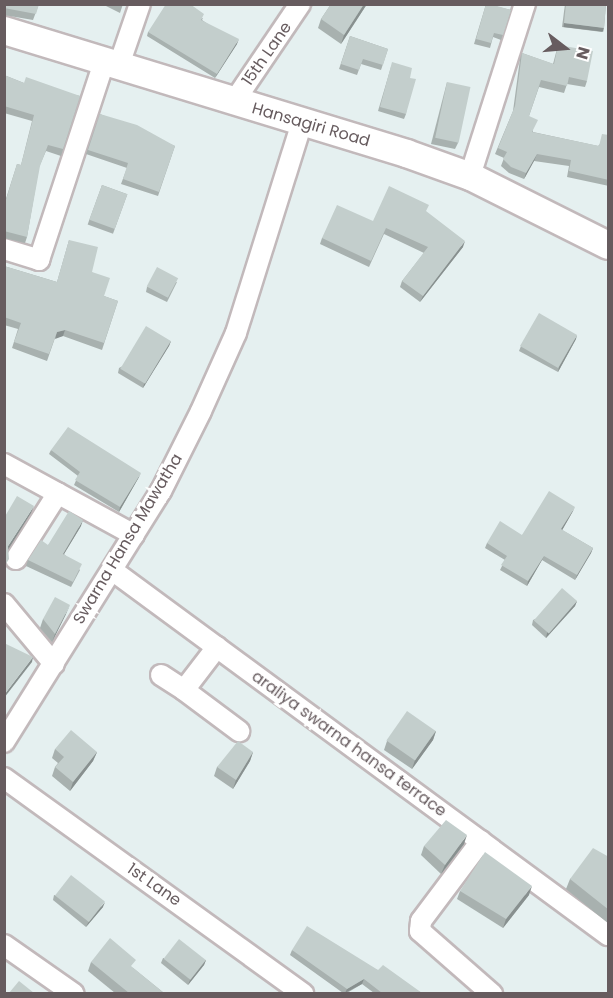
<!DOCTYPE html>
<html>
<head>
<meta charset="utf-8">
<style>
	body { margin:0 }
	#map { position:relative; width:613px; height:998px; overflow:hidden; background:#e5f0f0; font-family:Poppins,sans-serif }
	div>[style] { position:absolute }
	.roads { filter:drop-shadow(2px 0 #c2b9bb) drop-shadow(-2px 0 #c2b9bb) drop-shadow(0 2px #c2b9bb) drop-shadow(0 -2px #c2b9bb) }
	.street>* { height:20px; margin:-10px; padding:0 10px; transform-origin:10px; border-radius:10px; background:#fff }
	.secondary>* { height:27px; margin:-13.5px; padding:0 13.5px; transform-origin:13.5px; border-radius:13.5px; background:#fff }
	.wall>* { inset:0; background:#a8b1af; transform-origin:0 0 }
	.shaded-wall>* { inset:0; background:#88908f; transform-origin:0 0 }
	.building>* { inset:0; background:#c3cecc; transform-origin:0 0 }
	span { translate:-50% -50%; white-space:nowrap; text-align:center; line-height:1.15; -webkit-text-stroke:6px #fff; paint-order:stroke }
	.street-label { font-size:16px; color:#675c5f }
	.frame { position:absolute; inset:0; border:6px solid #675c5f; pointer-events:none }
	.north { position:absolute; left:535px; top:18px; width:60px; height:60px; -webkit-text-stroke:4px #fff; paint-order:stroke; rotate:106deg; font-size:16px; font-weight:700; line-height:24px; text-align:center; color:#675c5f }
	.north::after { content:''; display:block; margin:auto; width:21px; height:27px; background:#675c5f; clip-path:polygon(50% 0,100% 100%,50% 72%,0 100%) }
</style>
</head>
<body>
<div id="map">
	<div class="roads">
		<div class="street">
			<div style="left:120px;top:62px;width:61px;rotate:-71deg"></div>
			<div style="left:233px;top:103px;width:120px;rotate:-55.9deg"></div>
			<div style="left:470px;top:176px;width:181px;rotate:-72.3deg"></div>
			<div style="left:4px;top:249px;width:37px;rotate:17deg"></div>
			<div style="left:39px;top:260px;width:212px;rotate:-71.8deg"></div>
			<div style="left:4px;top:464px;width:148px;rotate:28.6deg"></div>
			<div style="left:16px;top:559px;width:78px;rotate:-57.5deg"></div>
			<div style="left:112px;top:570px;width:616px;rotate:36.35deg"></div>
			<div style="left:4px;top:604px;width:78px;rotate:50.2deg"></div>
			<div style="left:217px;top:647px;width:54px;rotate:127.5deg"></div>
			<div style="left:184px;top:690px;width:69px;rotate:36.7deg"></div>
			<div style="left:161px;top:675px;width:27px;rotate:33deg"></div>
			<div style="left:4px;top:742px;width:296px;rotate:-58deg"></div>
			<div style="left:161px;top:491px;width:89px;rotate:-63.4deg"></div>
			<div style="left:201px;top:411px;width:85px;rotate:-65.8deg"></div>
			<div style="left:236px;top:333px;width:221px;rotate:-72.6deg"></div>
			<div style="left:4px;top:778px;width:369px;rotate:35.8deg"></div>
			<div style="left:481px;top:841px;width:100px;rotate:126.9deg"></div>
			<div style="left:421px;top:921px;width:10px;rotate:96deg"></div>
			<div style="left:420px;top:931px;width:96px;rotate:41.2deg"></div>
			<div style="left:4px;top:945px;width:85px;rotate:35deg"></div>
		</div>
		<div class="secondary">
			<div style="left:4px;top:30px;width:420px;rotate:17deg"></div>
			<div style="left:406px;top:153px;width:68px;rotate:19.8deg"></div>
			<div style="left:470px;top:176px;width:154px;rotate:26.6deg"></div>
		</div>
	</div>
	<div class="wall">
		<div style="clip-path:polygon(4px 4px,39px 4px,33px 20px,4px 15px)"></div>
		<div style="clip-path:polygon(102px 4px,123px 4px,120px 13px)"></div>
		<div style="clip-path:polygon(331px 4px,367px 4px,341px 44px,318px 28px,321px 19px)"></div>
		<div style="clip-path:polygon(486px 4px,511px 10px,501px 40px,493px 37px,490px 48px,474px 44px)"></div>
		<div style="clip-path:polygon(565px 4px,606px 4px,604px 28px,602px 32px,562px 27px)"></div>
		<div style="clip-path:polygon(203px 18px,202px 20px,237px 44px,215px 78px,147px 36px,148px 32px)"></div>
		<div style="clip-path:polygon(350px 36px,388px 49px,381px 70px,361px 64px,357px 75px,339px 69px)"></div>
		<div style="clip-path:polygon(558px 45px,587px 81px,585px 87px,567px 84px,564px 93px,539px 87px,529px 116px,533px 132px,598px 146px,609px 135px,609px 186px,567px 177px,569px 166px,534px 161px,524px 179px,509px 173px,501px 166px,504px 158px,495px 154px,513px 111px,520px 59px,522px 53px,553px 64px)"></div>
		<div style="clip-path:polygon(391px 67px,410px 78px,406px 114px,404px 119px,378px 111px)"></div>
		<div style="clip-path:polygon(4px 75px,24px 83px,80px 96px,61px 156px,46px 151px,39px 167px,27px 237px,25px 243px,4px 238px,4px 205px,17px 164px,21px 165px,32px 121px,4px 113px)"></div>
		<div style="clip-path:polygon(447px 82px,458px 143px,455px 149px,431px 144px)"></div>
		<div style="clip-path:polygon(100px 114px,175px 146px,158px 196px,121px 184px,127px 168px,86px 154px)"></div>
		<div style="left:102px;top:185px;width:27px;height:42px;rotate:20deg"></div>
		<div style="clip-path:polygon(373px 221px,463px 247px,420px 302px,400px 287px,402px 281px,424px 253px,384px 234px,369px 267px,320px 244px,322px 238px)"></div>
		<div style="clip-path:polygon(69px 240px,92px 272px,104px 296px,118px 301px,102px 350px,63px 336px,55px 338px,47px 361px,12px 348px,18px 329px,4px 325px,4px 266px,57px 282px)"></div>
		<div style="clip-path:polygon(177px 282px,167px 302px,146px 292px,147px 287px)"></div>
		<div style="clip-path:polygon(576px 339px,558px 372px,519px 351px,521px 346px)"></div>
		<div style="clip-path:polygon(171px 341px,169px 346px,143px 388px,118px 373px,119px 368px)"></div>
		<div style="clip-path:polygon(51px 450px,139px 477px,119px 512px,74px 485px,78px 476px,49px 454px)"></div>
		<div style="clip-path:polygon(573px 511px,562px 530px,593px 548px,591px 553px,575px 580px,542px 560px,527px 586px,500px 570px,505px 560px,485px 548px,487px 543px,522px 535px)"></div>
		<div style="clip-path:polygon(81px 526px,64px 554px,80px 570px,71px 587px,26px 566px,28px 560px,48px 545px)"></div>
		<div style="clip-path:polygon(577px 601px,575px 606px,546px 638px,532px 625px,533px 620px)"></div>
		<div style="clip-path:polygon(66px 614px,52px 642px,40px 628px,43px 619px)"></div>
		<div style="clip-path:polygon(436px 731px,433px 740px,412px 769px,384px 750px,387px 741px)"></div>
		<div style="clip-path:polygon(55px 749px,97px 752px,93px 761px,70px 791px,52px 776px,55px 767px,58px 763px,52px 758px)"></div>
		<div style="clip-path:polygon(253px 752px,250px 761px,233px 789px,214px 776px,217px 767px)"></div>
		<div style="clip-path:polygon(464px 844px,441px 874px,421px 855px,424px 846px)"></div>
		<div style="clip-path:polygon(609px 857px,609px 924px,566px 889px,570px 879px)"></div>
		<div style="clip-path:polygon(460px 891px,529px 895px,503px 928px,457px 899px)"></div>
		<div style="clip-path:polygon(54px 895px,103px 907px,86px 927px,53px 900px)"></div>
		<div style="clip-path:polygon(292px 950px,378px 970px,422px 993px,374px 993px,362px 984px,347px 993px,343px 993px,290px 955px)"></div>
		<div style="clip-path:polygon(163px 958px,206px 960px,204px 965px,188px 985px,161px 963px)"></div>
		<div style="clip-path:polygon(91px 962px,133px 968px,164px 993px,115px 993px,88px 971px)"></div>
	</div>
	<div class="shaded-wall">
		<div style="clip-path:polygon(364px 4px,367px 4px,341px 44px,344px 35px)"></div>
		<div style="left:564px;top:23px;width:40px;height:4px;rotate:7deg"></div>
		<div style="clip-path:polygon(239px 39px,237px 44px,215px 78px,217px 74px)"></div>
		<div style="clip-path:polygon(537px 154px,534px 161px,524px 179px,526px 173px)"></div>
		<div style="clip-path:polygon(465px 241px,463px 247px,420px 302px,423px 296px)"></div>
		<div style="clip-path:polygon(65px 330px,63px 336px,55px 339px,57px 332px)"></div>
		<div style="clip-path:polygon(577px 335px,576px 339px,558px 372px,559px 367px)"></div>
		<div style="clip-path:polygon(171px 341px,169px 346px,143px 388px,144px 384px)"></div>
		<div style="clip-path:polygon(141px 473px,139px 477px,119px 512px,120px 507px)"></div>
		<div style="clip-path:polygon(34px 506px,31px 513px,6px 553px,8px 546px)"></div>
		<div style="clip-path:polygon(575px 507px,573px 511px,560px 534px,561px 529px)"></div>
		<div style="clip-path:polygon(83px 520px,81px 526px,61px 559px,63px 554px)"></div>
		<div style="clip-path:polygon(593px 548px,591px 553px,575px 580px,577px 575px)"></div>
		<div style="clip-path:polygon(544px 556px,542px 560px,527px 586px,528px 581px)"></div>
		<div style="clip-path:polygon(577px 601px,575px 606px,546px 638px,547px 633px)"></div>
		<div style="clip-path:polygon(70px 605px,66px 614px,52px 642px,55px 634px)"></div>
		<div style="clip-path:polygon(33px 657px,32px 662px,4px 698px,4px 695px)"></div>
		<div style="clip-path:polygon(436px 731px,433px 740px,412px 769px,415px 760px)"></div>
		<div style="clip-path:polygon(97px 752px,93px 761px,70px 791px,73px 782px)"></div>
		<div style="clip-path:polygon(253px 752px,250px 761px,233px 789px,236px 780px)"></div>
		<div style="clip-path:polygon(467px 835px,464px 844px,441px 874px,445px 865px)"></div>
		<div style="clip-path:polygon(532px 886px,529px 895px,503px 928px,506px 919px)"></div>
		<div style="clip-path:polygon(105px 902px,103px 907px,86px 927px,88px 923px)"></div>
		<div style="clip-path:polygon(206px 960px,204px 965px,188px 985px,190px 980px)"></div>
		<div style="clip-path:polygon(364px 979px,362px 984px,345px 993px,347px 989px)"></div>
	</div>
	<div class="building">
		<div style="clip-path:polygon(4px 4px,39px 4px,36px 14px,4px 8px)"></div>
		<div style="clip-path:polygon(166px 4px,190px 4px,204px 14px,201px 20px,239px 39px,217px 74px,148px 32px)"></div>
		<div style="clip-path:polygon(331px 4px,364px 4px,344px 35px,321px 19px)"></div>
		<div style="clip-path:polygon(486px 4px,490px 4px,511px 10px,503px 35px,494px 33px,491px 43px,476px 39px)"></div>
		<div style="clip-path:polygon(566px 4px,606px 4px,604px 28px,564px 23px)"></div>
		<div style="clip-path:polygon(350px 36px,388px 49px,383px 65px,363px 59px,359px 70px,341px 64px)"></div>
		<div style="clip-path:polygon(558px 45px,593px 51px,587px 81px,569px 77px,567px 86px,541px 80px,529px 116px,538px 120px,532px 132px,599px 146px,602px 134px,609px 135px,609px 180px,569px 171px,571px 160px,537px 154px,526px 173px,511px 167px,503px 159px,507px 152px,498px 148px,515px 106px,522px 53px,554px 64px)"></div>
		<div style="clip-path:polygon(392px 62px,412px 68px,410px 78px,416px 79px,406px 114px,380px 107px)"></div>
		<div style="clip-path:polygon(4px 75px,24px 83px,26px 77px,80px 96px,63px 149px,48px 145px,40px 166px,27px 237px,4px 231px,4px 206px,17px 164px,21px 165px,34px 115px,4px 106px)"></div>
		<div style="left:447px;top:82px;width:24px;height:57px;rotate:12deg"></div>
		<div style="clip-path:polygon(100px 114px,137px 125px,175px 146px,159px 192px,123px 179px,128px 163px,88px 150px)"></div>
		<div style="left:102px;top:185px;width:27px;height:37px;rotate:20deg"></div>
		<div style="clip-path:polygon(389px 186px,429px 205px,426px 211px,465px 241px,423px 296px,402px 281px,428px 247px,386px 228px,371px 261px,322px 238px,337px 205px,373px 221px)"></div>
		<div style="clip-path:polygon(69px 240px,98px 247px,92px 272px,110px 278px,104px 296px,118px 301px,104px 343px,65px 330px,57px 332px,49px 354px,14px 342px,21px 323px,4px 317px,4px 266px,57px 282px)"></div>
		<div style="left:157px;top:267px;width:24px;height:22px;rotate:28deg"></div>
		<div style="left:539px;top:313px;width:44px;height:38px;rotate:30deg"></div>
		<div style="left:146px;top:326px;width:29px;height:50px;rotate:31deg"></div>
		<div style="clip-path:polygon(68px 427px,141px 473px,120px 507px,75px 480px,80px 472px,51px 450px)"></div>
		<div style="clip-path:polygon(549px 491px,575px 507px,561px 529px,593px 548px,577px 575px,544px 556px,528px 581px,501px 565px,507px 556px,487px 543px,500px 521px,522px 535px)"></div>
		<div style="clip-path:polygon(17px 496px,34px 506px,8px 546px,9px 559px,4px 567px,4px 518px)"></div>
		<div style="clip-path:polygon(69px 511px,83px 520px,63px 554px,82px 564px,73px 582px,28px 560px,41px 540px,48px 545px)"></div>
		<div style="left:562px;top:588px;width:20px;height:43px;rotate:41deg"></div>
		<div style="clip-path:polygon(55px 597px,70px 605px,55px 634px,43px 619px)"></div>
		<div style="clip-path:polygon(4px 643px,33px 657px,4px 695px)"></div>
		<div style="left:407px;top:711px;width:35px;height:36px;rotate:35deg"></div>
		<div style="clip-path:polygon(71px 730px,97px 752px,73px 782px,55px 767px,64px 757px,55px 749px)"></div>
		<div style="clip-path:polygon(238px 741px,253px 752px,236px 780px,217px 767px)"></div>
		<div style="clip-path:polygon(446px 820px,467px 835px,445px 865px,424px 846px)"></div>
		<div style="clip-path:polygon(593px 848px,609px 857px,609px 910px,570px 879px)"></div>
		<div style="clip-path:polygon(485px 852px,532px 886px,506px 919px,460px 891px)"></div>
		<div style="left:71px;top:875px;width:43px;height:26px;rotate:38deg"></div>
		<div style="clip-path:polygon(307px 926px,378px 970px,383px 965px,422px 993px,382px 993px,364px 979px,347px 989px,292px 950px)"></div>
		<div style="clip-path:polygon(110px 938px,136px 960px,131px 966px,164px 993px,129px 993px,91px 962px)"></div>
		<div style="left:179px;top:939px;width:34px;height:25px;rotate:38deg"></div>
		<div style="clip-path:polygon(19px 981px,34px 993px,9px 993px)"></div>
	</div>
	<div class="street-label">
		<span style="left:267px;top:54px;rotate:-55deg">15th Lane</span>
		<span style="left:311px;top:125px;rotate:16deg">Hansagiri Road</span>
		<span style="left:128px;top:539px;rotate:-59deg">Swarna Hansa Mawatha</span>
		<span style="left:349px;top:744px;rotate:36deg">araliya swarna hansa terrace</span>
		<span style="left:154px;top:885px;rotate:35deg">1st Lane</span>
	</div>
	<div class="frame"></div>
	<div class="north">N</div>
</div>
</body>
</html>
